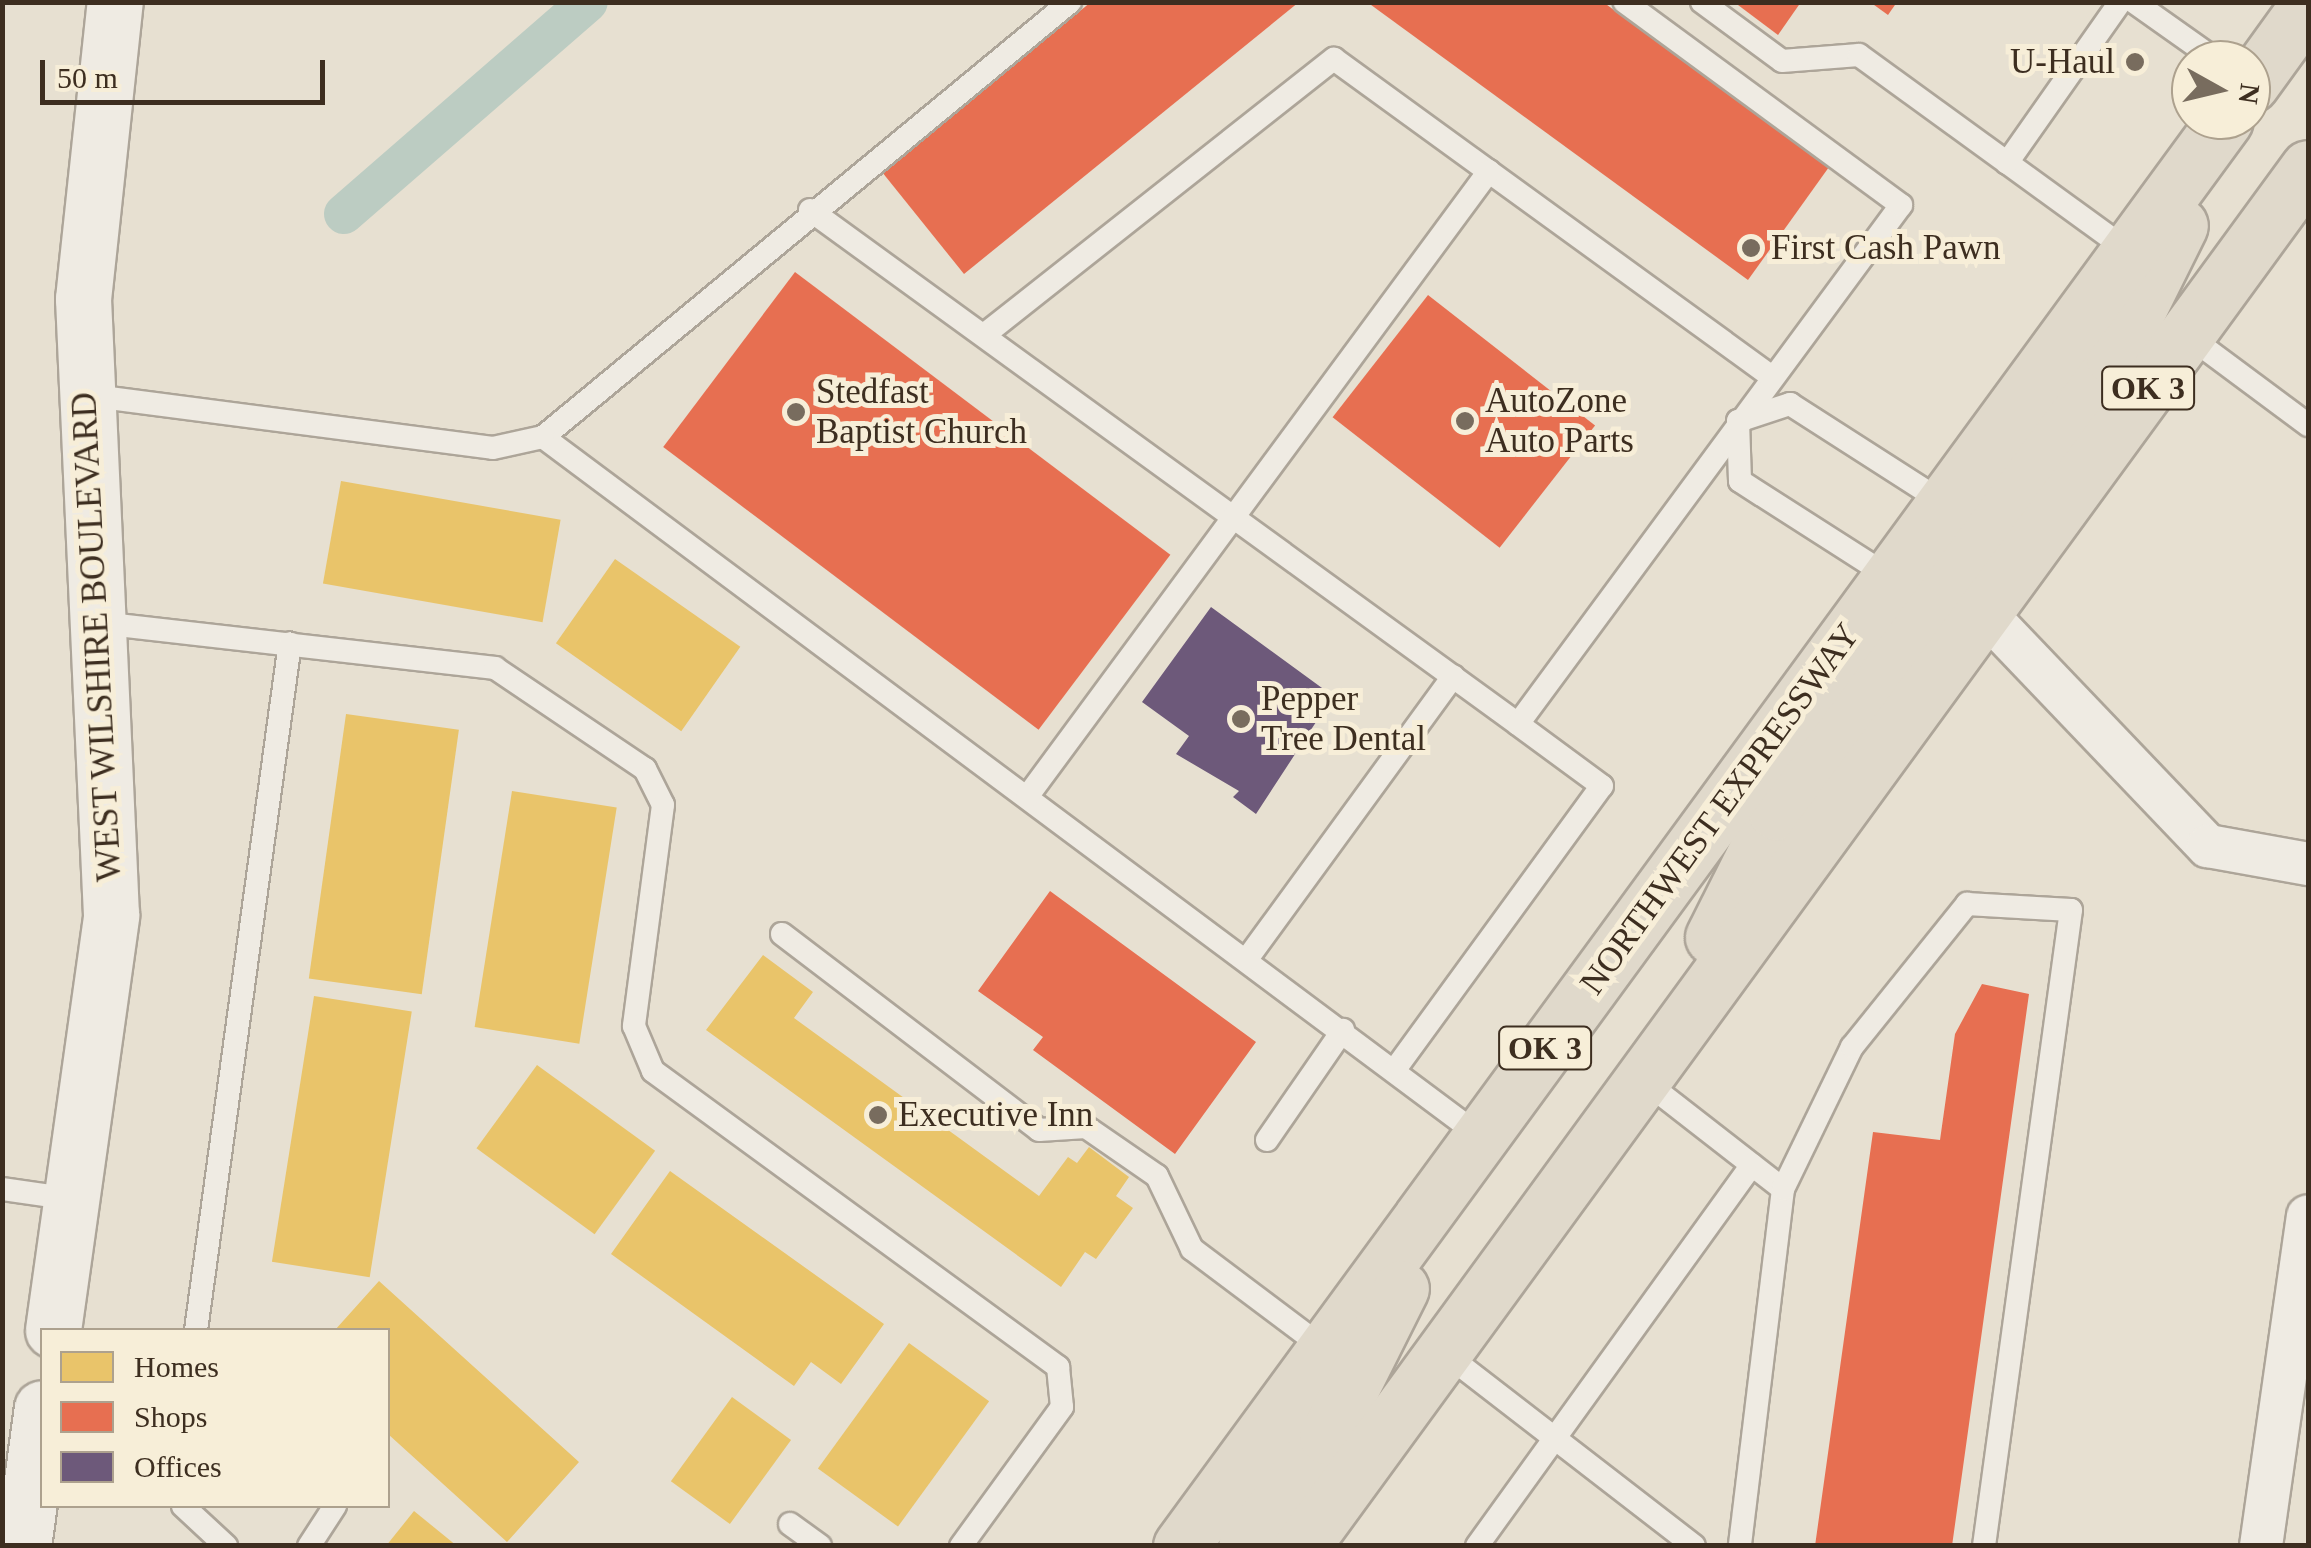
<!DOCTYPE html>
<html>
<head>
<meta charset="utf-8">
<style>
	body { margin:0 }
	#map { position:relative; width:2311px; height:1548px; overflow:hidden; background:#e7e0d1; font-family:Georgia,serif }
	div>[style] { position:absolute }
	.homes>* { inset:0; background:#e9c46a; transform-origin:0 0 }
	.shops>* { inset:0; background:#e76f51; transform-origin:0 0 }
	.offices>* { inset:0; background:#6d597a }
	.canal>* { height:40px; margin:-20px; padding:0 20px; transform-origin:20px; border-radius:20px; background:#bcccc2 }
	.roads { filter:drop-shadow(2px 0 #ada599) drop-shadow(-2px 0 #ada599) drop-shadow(0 2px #ada599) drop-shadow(0 -2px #ada599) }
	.service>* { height:22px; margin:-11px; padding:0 11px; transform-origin:11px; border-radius:11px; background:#efebe3 }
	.minor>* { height:42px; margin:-21px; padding:0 21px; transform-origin:21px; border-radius:21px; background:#efebe3 }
	.secondary>* { height:55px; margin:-27.5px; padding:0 27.5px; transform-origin:27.5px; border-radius:27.5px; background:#efebe3 }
	.trunk>* { height:55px; margin:-27.5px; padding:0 27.5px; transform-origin:27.5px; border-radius:27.5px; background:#e0d9cb }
	.dots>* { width:28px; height:28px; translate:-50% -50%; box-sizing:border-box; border:5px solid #f7eed8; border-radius:50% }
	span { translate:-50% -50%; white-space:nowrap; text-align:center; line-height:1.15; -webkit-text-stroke:10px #f7eed8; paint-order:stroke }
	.shield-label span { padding:2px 8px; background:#f7eed8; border:2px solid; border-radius:8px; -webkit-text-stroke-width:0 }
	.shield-label { font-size:32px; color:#3d2e20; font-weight:700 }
	.poi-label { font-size:35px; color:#3d2e20 }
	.right { translate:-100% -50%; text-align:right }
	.left { translate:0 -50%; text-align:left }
	.street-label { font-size:35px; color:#3d2e20 }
	.frame { position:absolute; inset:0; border:5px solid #3d2e20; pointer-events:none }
	.legend { position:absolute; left:40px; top:1328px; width:350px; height:180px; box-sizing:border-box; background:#f7eed8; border:2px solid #ada18e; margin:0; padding:12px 18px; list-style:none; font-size:30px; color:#3d2e20 }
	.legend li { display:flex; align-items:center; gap:20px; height:50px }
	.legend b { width:50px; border:2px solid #ada18e }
	.north { position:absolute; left:2171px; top:40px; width:100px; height:100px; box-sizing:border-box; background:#f7eed8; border:2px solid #ada18e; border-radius:50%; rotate:98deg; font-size:28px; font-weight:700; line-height:40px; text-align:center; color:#3d2e20 }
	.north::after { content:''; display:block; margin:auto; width:35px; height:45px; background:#786c5e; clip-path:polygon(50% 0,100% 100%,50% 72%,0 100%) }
	.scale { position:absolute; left:40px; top:60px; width:285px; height:45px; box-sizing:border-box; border:5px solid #3d2e20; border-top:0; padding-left:12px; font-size:30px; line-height:35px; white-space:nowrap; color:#3d2e20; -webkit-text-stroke:8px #f7eed8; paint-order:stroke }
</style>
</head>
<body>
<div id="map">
	<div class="homes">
		<div style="left:341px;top:481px;width:223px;height:104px;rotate:10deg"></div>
		<div style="left:615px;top:559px;width:153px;height:103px;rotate:35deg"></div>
		<div style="left:346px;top:714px;width:114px;height:267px;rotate:8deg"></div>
		<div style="left:512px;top:791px;width:106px;height:239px;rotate:9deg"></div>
		<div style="clip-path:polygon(763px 955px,813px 992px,794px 1018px,1039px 1196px,1068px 1157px,1077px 1163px,1089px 1147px,1129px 1177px,1116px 1196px,1133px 1208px,1096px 1259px,1085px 1252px,1061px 1287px,706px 1030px)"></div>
		<div style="left:314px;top:996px;width:99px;height:269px;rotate:9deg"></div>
		<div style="left:537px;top:1065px;width:146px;height:103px;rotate:36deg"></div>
		<div style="clip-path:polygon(670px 1171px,884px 1324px,841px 1384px,811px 1362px,794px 1386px,611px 1254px)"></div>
		<div style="clip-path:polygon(379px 1281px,579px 1462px,507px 1542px,388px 1434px,388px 1330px,335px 1330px)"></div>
		<div style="left:909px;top:1343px;width:99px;height:155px;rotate:36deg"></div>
		<div style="left:732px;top:1397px;width:73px;height:104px;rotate:36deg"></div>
		<div style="clip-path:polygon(414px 1511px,457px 1546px,386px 1546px)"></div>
	</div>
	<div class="shops">
		<div style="clip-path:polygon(1091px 2px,1299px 2px,964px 274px,882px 172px)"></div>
		<div style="clip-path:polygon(1367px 2px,1603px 2px,1829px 167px,1748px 280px)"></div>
		<div style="clip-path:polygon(1734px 2px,1801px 2px,1778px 35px)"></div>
		<div style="clip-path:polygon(1870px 2px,1897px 2px,1888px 15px)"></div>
		<div style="left:795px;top:272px;width:470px;height:219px;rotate:37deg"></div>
		<div style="left:1428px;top:295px;width:212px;height:155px;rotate:38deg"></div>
		<div style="clip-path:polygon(1050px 891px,1256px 1042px,1175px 1154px,1033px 1050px,1043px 1037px,978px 991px)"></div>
		<div style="clip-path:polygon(1982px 984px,2029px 994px,1952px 1546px,1815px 1546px,1873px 1132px,1940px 1140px,1955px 1034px)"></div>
	</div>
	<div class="offices">
		<div style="clip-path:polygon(1211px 607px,1333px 696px,1256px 814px,1233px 797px,1239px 791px,1176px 754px,1189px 736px,1142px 702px)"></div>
	</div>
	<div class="canal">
		<div style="left:344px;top:214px;width:323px;rotate:-41deg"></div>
	</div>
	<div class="roads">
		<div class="service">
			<div style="left:1070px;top:2px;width:683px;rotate:140.46deg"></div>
			<div style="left:543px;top:437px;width:1169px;rotate:36.72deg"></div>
			<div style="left:1702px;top:2px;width:99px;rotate:36.4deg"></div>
			<div style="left:1782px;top:61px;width:77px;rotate:-4.5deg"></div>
			<div style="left:1859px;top:55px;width:335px;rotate:36deg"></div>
			<div style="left:2134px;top:2px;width:100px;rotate:35.3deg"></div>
			<div style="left:2007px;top:163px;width:197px;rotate:-54.9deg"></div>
			<div style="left:810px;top:210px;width:875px;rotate:35.98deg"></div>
			<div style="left:1518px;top:724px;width:645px;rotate:-53.57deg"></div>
			<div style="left:1901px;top:205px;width:343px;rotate:-143.7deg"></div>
			<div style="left:984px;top:335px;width:446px;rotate:-38.3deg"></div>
			<div style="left:1334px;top:59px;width:541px;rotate:35.98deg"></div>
			<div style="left:2187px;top:335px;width:151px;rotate:36.6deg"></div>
			<div style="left:86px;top:395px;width:410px;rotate:7.4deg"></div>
			<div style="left:493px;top:448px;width:51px;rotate:-12.4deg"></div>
			<div style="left:1890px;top:577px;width:178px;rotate:-147.4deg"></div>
			<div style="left:1740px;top:481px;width:60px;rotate:-91.9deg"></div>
			<div style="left:1738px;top:421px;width:55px;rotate:-18.1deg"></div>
			<div style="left:1790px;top:404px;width:183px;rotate:32.7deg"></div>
			<div style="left:100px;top:623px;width:398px;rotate:6.5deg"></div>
			<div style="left:495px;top:668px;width:181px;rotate:34deg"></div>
			<div style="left:645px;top:769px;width:40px;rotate:63.4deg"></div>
			<div style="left:663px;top:805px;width:223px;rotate:97.5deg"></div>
			<div style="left:634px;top:1026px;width:49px;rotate:67.1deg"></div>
			<div style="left:653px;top:1071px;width:502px;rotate:36.16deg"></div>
			<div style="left:1058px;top:1367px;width:40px;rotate:84.3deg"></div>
			<div style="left:1062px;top:1407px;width:172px;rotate:126deg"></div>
			<div style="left:1027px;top:797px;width:778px;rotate:-53.57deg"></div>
			<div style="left:782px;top:934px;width:323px;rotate:37.3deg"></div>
			<div style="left:1039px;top:1130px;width:47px;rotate:-3.7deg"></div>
			<div style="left:1086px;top:1127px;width:86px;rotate:34.6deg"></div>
			<div style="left:1157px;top:1176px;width:81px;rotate:64.4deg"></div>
			<div style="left:1192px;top:1249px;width:170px;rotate:36.9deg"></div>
			<div style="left:1247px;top:959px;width:350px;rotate:-53.9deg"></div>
			<div style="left:1396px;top:1068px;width:349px;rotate:-53.9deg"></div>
			<div style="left:1602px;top:786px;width:104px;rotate:-143.6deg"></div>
			<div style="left:1643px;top:1080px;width:177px;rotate:37.9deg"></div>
			<div style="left:1783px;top:1189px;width:360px;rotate:96.9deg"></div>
			<div style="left:1267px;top:1140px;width:134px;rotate:-55.4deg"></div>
			<div style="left:2px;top:1189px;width:71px;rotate:8.1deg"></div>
			<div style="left:1783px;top:1189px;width:158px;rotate:-64.1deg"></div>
			<div style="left:1852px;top:1047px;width:184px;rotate:-51.2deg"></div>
			<div style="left:1967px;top:904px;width:104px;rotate:3.3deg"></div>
			<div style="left:2071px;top:910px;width:642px;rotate:97.79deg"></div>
			<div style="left:196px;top:1330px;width:693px;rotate:-82.21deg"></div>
			<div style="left:1447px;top:1355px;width:312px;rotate:37.7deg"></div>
			<div style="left:183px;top:1506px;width:59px;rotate:42.9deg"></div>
			<div style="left:790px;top:1524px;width:37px;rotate:36deg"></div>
			<div style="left:309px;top:1546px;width:48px;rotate:-57deg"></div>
			<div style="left:1477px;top:1546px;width:470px;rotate:-54.2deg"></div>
		</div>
		<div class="minor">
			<div style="left:1962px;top:589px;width:356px;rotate:46.3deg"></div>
			<div style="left:2208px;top:846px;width:102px;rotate:10.2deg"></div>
			<div style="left:2261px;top:1546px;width:333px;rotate:-81.9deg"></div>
		</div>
		<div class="secondary">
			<div style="left:53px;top:1330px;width:419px;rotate:-82deg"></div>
			<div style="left:111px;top:915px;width:617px;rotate:-92.6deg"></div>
			<div style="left:83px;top:299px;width:299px;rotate:-83.9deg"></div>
			<div style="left:23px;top:1546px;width:139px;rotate:-82.2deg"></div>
		</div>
		<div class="trunk">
			<div style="left:2251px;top:84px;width:97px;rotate:-54.2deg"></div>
			<div style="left:1713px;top:937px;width:140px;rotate:-63.3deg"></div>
			<div style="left:1776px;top:812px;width:566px;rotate:-53.33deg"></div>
			<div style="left:2114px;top:358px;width:148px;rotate:-63.6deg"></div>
			<div style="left:1181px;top:1546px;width:1767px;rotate:-53.79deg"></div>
			<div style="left:1246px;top:1546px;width:137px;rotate:-53.6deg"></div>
			<div style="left:1327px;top:1436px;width:165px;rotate:-63.4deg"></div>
			<div style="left:1302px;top:1546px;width:1706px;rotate:-53.87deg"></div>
		</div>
	</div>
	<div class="dots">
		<div style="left:2135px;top:62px;background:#786c5e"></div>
		<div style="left:1751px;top:248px;background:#786c5e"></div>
		<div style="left:796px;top:412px;background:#786c5e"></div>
		<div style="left:1465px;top:421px;background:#786c5e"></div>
		<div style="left:1241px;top:719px;background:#786c5e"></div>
		<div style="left:878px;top:1115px;background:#786c5e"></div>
	</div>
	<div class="shield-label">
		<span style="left:2148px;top:388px">OK 3</span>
		<span style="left:1545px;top:1048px">OK 3</span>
	</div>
	<div class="poi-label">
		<span class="right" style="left:2115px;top:62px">U-Haul</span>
		<span class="left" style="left:1771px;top:248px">First Cash Pawn</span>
		<span class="left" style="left:816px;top:412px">Stedfast<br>Baptist Church</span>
		<span class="left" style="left:1485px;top:421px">AutoZone<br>Auto Parts</span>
		<span class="left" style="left:1261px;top:719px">Pepper<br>Tree Dental</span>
		<span class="left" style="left:898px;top:1115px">Executive Inn</span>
	</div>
	<div class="street-label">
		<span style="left:97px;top:637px;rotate:-93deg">WEST WILSHIRE BOULEVARD</span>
		<span style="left:1720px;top:809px;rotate:-54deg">NORTHWEST EXPRESSWAY</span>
	</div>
	<div class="frame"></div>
	<ul class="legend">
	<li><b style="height:28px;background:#e9c46a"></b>Homes</li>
	<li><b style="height:28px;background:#e76f51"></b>Shops</li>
	<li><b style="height:28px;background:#6d597a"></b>Offices</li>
	</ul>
	<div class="north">N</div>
	<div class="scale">50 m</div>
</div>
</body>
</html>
